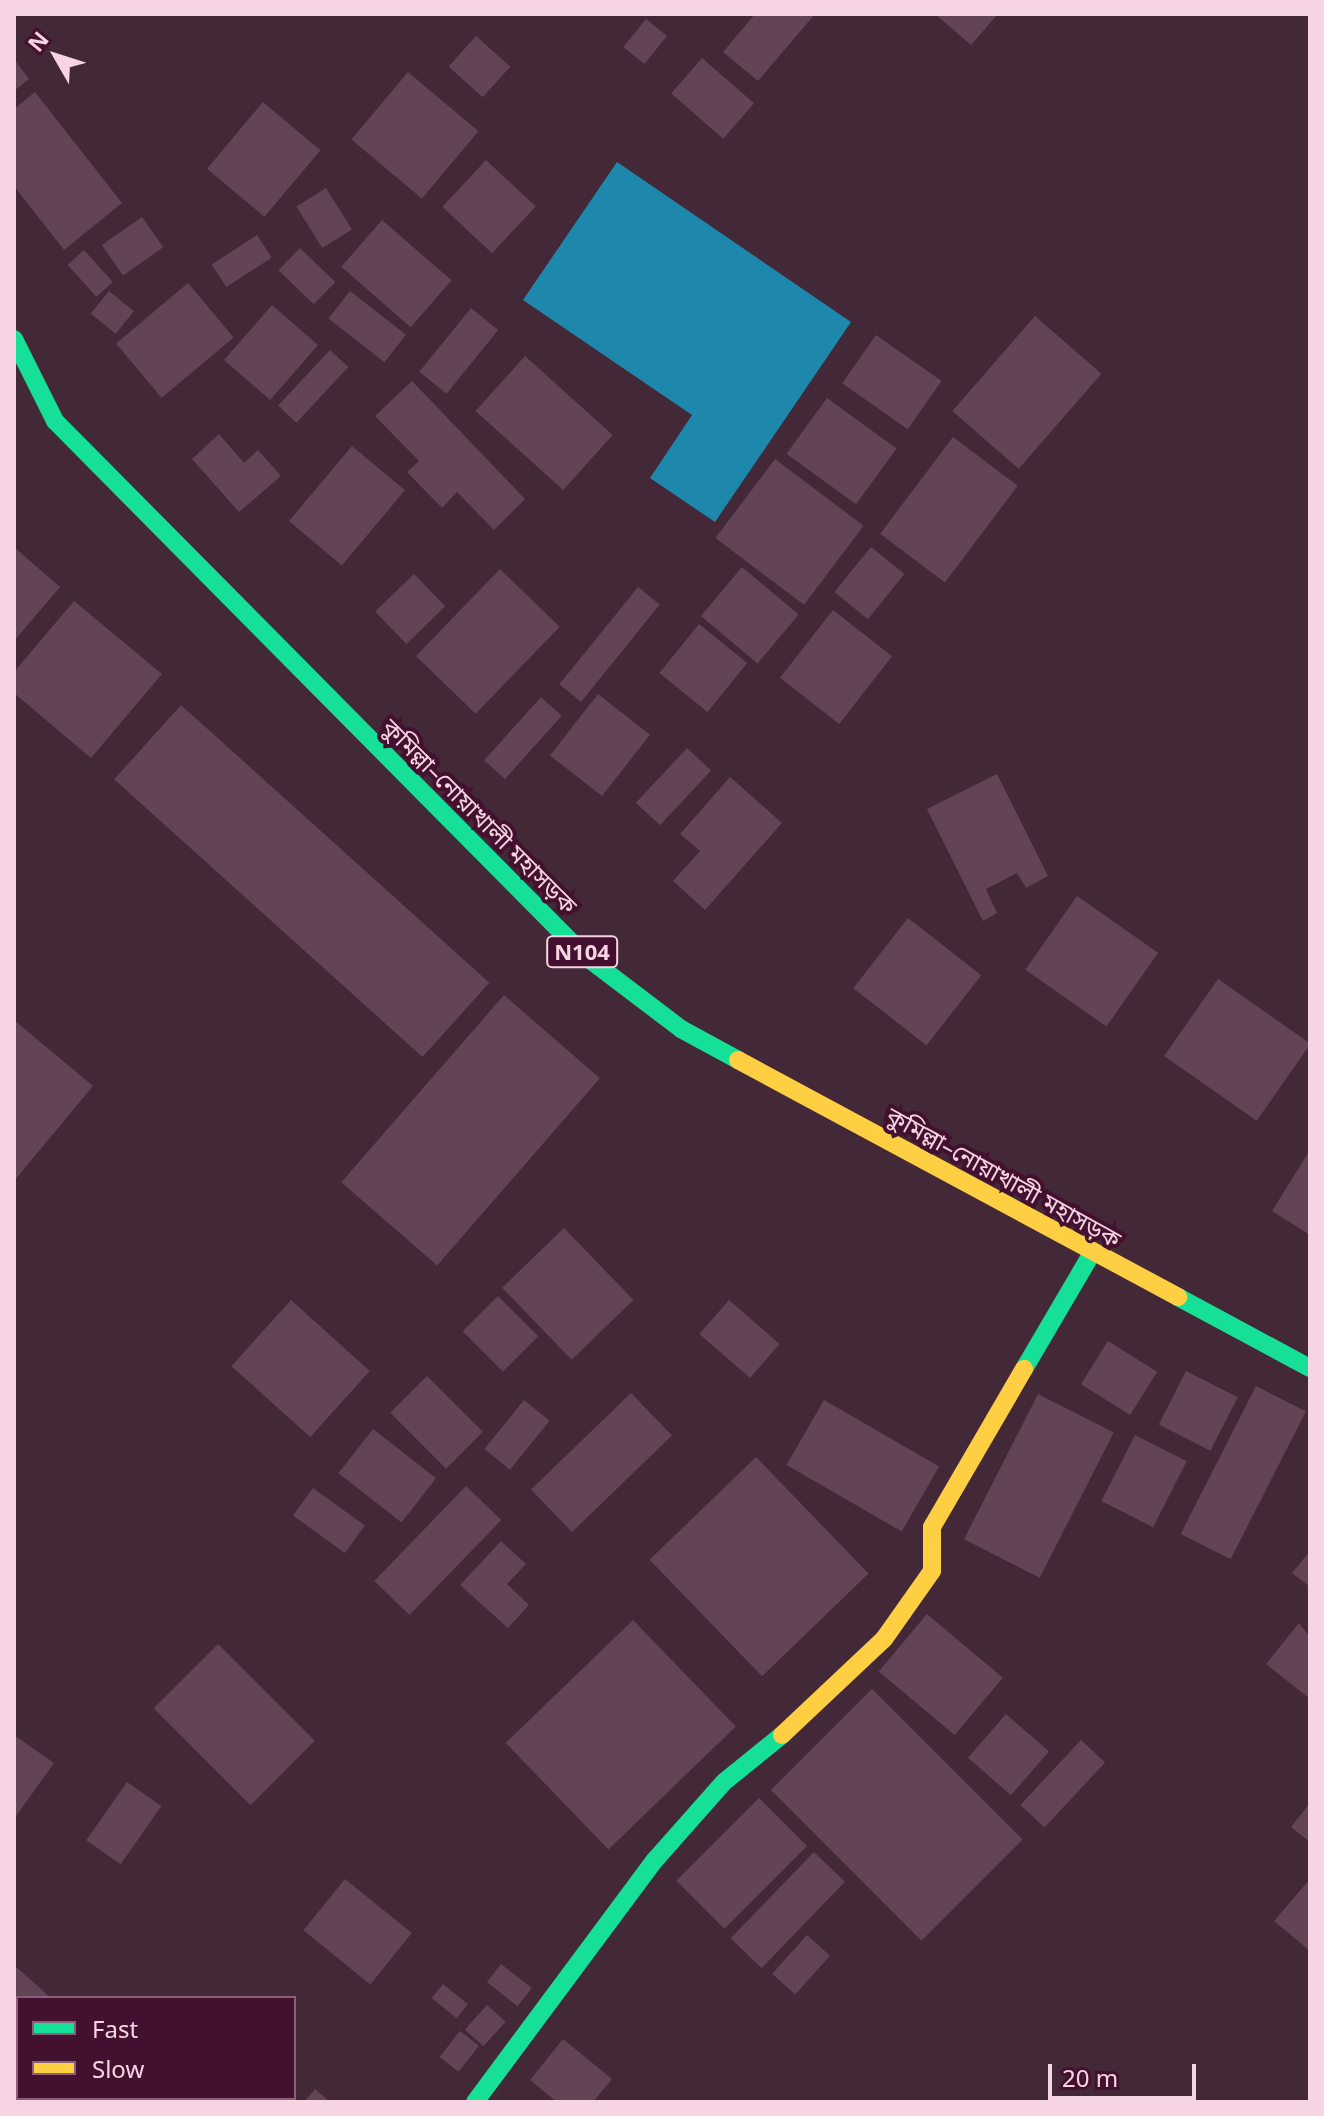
<!DOCTYPE html>
<html>
<head>
<meta charset="utf-8">
<style>
	body { margin:0 }
	#map { position:relative; width:1324px; height:2116px; overflow:hidden; background:#432838; font-family:"Noto Sans","Noto Sans Bengali",sans-serif }
	div>[style] { position:absolute }
	.water>* { inset:0; background:#1d87ac }
	.building>* { inset:0; background:#624456; transform-origin:0 0 }
	.fast>* { height:18px; margin:-9px; padding:0 9px; transform-origin:9px; border-radius:9px; background:#16e098 }
	.slow>* { height:18px; margin:-9px; padding:0 9px; transform-origin:9px; border-radius:9px; background:#ffcf43 }
	span { translate:-50% -50%; white-space:nowrap; text-align:center; line-height:1.15; -webkit-text-stroke:8px #43112f; paint-order:stroke }
	.shield-label span { padding:2px 6px; background:#43112f; border:2px solid; border-radius:6px; -webkit-text-stroke-width:0 }
	.shield-label { font-size:22px; color:#f6d4e4; font-weight:700 }
	.street-label { font-size:24px; color:#f6d4e4 }
	.frame { position:absolute; inset:0; border:16px solid #f6d4e4; pointer-events:none }
	.legend { position:absolute; left:16px; top:1996px; width:280px; height:104px; box-sizing:border-box; background:#43112f; border:2px solid #8b5f77; margin:0; padding:10px 14px; list-style:none; font-size:24px; color:#f6d4e4 }
	.legend li { display:flex; align-items:center; gap:16px; height:40px }
	.legend b { width:40px; border:2px solid #8b5f77 }
	.north { position:absolute; left:16px; top:16px; width:80px; height:80px; -webkit-text-stroke:6px #43112f; paint-order:stroke; rotate:309deg; font-size:22px; font-weight:700; line-height:32px; text-align:center; color:#f6d4e4 }
	.north::after { content:''; display:block; margin:auto; width:28px; height:36px; background:#f6d4e4; clip-path:polygon(50% 0,100% 100%,50% 72%,0 100%) }
	.scale { position:absolute; left:1048px; top:2064px; width:148px; height:36px; box-sizing:border-box; border:4px solid #f6d4e4; border-top:0; padding-left:10px; font-size:24px; line-height:28px; white-space:nowrap; color:#f6d4e4; -webkit-text-stroke:6px #43112f; paint-order:stroke }
</style>
</head>
<body>
<div id="map">
	<div class="water">
		<div style="clip-path:polygon(617px 162px,851px 322px,715px 522px,650px 478px,692px 415px,523px 300px)"></div>
	</div>
	<div class="building">
		<div style="clip-path:polygon(755px 14px,815px 14px,758px 81px,723px 52px)"></div>
		<div style="clip-path:polygon(935px 14px,998px 14px,971px 45px)"></div>
		<div style="left:646px;top:19px;width:27px;height:36px;rotate:39deg"></div>
		<div style="left:476px;top:36px;width:46px;height:41px;rotate:42deg"></div>
		<div style="left:702px;top:58px;width:69px;height:47px;rotate:41deg"></div>
		<div style="clip-path:polygon(14px 59px,29px 79px,14px 91px)"></div>
		<div style="left:408px;top:72px;width:92px;height:88px;rotate:40deg"></div>
		<div style="clip-path:polygon(35px 92px,122px 203px,64px 250px,14px 186px,14px 109px)"></div>
		<div style="left:263px;top:102px;width:75px;height:87px;rotate:40deg"></div>
		<div style="left:486px;top:160px;width:68px;height:64px;rotate:43deg"></div>
		<div style="left:326px;top:188px;width:49px;height:35px;rotate:58deg"></div>
		<div style="left:142px;top:217px;width:37px;height:49px;rotate:55deg"></div>
		<div style="left:382px;top:220px;width:92px;height:62px;rotate:41deg"></div>
		<div style="left:257px;top:235px;width:27px;height:54px;rotate:57deg"></div>
		<div style="left:300px;top:248px;width:49px;height:31px;rotate:44deg"></div>
		<div style="left:84px;top:250px;width:43px;height:22px;rotate:48deg"></div>
		<div style="left:188px;top:283px;width:71px;height:94px;rotate:50deg"></div>
		<div style="left:109px;top:291px;width:32px;height:29px;rotate:39deg"></div>
		<div style="left:350px;top:291px;width:71px;height:35px;rotate:38deg"></div>
		<div style="left:272px;top:305px;width:61px;height:73px;rotate:41deg"></div>
		<div style="left:471px;top:308px;width:35px;height:82px;rotate:39deg"></div>
		<div style="left:1035px;top:316px;width:88px;height:126px;rotate:41deg"></div>
		<div style="left:876px;top:335px;width:80px;height:59px;rotate:35deg"></div>
		<div style="left:330px;top:350px;width:25px;height:76px;rotate:43deg"></div>
		<div style="left:525px;top:356px;width:118px;height:74px;rotate:42deg"></div>
		<div style="clip-path:polygon(412px 381px,525px 499px,494px 530px,457px 492px,442px 508px,407px 472px,419px 461px,375px 416px)"></div>
		<div style="left:827px;top:398px;width:86px;height:69px;rotate:36deg"></div>
		<div style="clip-path:polygon(219px 434px,244px 463px,258px 450px,281px 476px,239px 512px,192px 459px)"></div>
		<div style="left:953px;top:437px;width:81px;height:121px;rotate:37deg"></div>
		<div style="left:352px;top:446px;width:69px;height:98px;rotate:40deg"></div>
		<div style="left:775px;top:459px;width:111px;height:99px;rotate:37deg"></div>
		<div style="clip-path:polygon(14px 547px,60px 587px,14px 641px)"></div>
		<div style="left:871px;top:547px;width:43px;height:58px;rotate:39deg"></div>
		<div style="left:742px;top:567px;width:74px;height:64px;rotate:40deg"></div>
		<div style="left:500px;top:569px;width:83px;height:121px;rotate:44deg"></div>
		<div style="left:414px;top:574px;width:45px;height:54px;rotate:46deg"></div>
		<div style="left:638px;top:587px;width:28px;height:125px;rotate:39deg"></div>
		<div style="clip-path:polygon(74px 601px,162px 674px,91px 758px,14px 693px,14px 672px)"></div>
		<div style="left:833px;top:610px;width:75px;height:86px;rotate:38deg"></div>
		<div style="left:699px;top:624px;width:62px;height:63px;rotate:39deg"></div>
		<div style="left:598px;top:694px;width:66px;height:78px;rotate:38deg"></div>
		<div style="left:541px;top:697px;width:28px;height:85px;rotate:42deg"></div>
		<div style="left:181px;top:705px;width:415px;height:100px;rotate:42deg"></div>
		<div style="left:687px;top:748px;width:33px;height:75px;rotate:43deg"></div>
		<div style="clip-path:polygon(997px 774px,1048px 876px,1026px 888px,1017px 873px,986px 889px,997px 913px,983px 921px,927px 809px)"></div>
		<div style="clip-path:polygon(730px 777px,782px 823px,705px 910px,673px 881px,700px 851px,680px 834px)"></div>
		<div style="left:1077px;top:896px;width:99px;height:90px;rotate:35deg"></div>
		<div style="left:908px;top:918px;width:93px;height:89px;rotate:38deg"></div>
		<div style="left:1218px;top:979px;width:113px;height:94px;rotate:35deg"></div>
		<div style="left:504px;top:995px;width:127px;height:248px;rotate:41deg"></div>
		<div style="clip-path:polygon(14px 1020px,93px 1086px,14px 1181px)"></div>
		<div style="clip-path:polygon(1310px 1150px,1310px 1235px,1272px 1211px)"></div>
		<div style="left:564px;top:1228px;width:100px;height:86px;rotate:46deg"></div>
		<div style="left:498px;top:1296px;width:57px;height:50px;rotate:45deg"></div>
		<div style="left:291px;top:1300px;width:106px;height:89px;rotate:42deg"></div>
		<div style="left:729px;top:1300px;width:67px;height:45px;rotate:41deg"></div>
		<div style="left:1108px;top:1341px;width:58px;height:51px;rotate:32deg"></div>
		<div style="left:1186px;top:1371px;width:58px;height:60px;rotate:27deg"></div>
		<div style="left:427px;top:1376px;width:79px;height:52px;rotate:45deg"></div>
		<div style="left:1256px;top:1386px;width:56px;height:166px;rotate:27deg"></div>
		<div style="left:631px;top:1393px;width:59px;height:139px;rotate:46deg"></div>
		<div style="left:1038px;top:1394px;width:85px;height:163px;rotate:27deg"></div>
		<div style="left:524px;top:1400px;width:33px;height:63px;rotate:39deg"></div>
		<div style="left:824px;top:1400px;width:133px;height:75px;rotate:30deg"></div>
		<div style="left:373px;top:1429px;width:80px;height:56px;rotate:38deg"></div>
		<div style="left:1135px;top:1435px;width:58px;height:74px;rotate:27deg"></div>
		<div style="left:756px;top:1457px;width:162px;height:148px;rotate:46deg"></div>
		<div style="left:466px;top:1486px;width:49px;height:132px;rotate:44deg"></div>
		<div style="left:313px;top:1488px;width:64px;height:34px;rotate:36deg"></div>
		<div style="clip-path:polygon(501px 1541px,526px 1564px,507px 1584px,529px 1605px,508px 1628px,460px 1585px)"></div>
		<div style="clip-path:polygon(1310px 1551px,1310px 1587px,1292px 1573px)"></div>
		<div style="left:927px;top:1614px;width:99px;height:75px;rotate:40deg"></div>
		<div style="left:633px;top:1620px;width:148px;height:177px;rotate:46deg"></div>
		<div style="clip-path:polygon(1299px 1623px,1310px 1637px,1310px 1699px,1266px 1664px)"></div>
		<div style="left:218px;top:1644px;width:137px;height:91px;rotate:45deg"></div>
		<div style="left:872px;top:1689px;width:213px;height:143px;rotate:45deg"></div>
		<div style="left:1006px;top:1714px;width:57px;height:58px;rotate:41deg"></div>
		<div style="clip-path:polygon(14px 1735px,54px 1763px,14px 1819px)"></div>
		<div style="left:1081px;top:1740px;width:33px;height:89px;rotate:43deg"></div>
		<div style="left:127px;top:1782px;width:42px;height:71px;rotate:35deg"></div>
		<div style="left:759px;top:1798px;width:68px;height:117px;rotate:45deg"></div>
		<div style="clip-path:polygon(1310px 1803px,1310px 1842px,1291px 1827px)"></div>
		<div style="left:814px;top:1852px;width:43px;height:120px;rotate:44deg"></div>
		<div style="left:345px;top:1879px;width:86px;height:66px;rotate:39deg"></div>
		<div style="clip-path:polygon(1310px 1879px,1310px 1951px,1274px 1921px)"></div>
		<div style="left:807px;top:1935px;width:31px;height:52px;rotate:42deg"></div>
		<div style="left:501px;top:1964px;width:39px;height:23px;rotate:38deg"></div>
		<div style="clip-path:polygon(14px 1965px,51px 1998px,18px 1998px,14px 2071px)"></div>
		<div style="left:443px;top:1984px;width:32px;height:18px;rotate:39deg"></div>
		<div style="left:487px;top:2005px;width:25px;height:33px;rotate:42deg"></div>
		<div style="left:460px;top:2031px;width:24px;height:33px;rotate:38deg"></div>
		<div style="clip-path:polygon(563px 2039px,612px 2079px,593px 2102px,557px 2102px,530px 2080px)"></div>
		<div style="clip-path:polygon(315px 2089px,330px 2102px,304px 2102px)"></div>
	</div>
	<div class="fast">
		<div style="left:14px;top:339px;width:92px;rotate:63.4deg"></div>
		<div style="left:55px;top:421px;width:753px;rotate:45.27deg"></div>
		<div style="left:585px;top:956px;width:121px;rotate:37.2deg"></div>
		<div style="left:681px;top:1029px;width:65px;rotate:28.5deg"></div>
		<div style="left:1178px;top:1297px;width:150px;rotate:28.3deg"></div>
		<div style="left:1024px;top:1369px;width:134px;rotate:-59.6deg"></div>
		<div style="left:475px;top:2102px;width:302px;rotate:-53.4deg"></div>
		<div style="left:655px;top:1860px;width:104px;rotate:-48.5deg"></div>
		<div style="left:724px;top:1782px;width:75px;rotate:-39deg"></div>
	</div>
	<div class="slow">
		<div style="left:738px;top:1060px;width:500px;rotate:28.3deg"></div>
		<div style="left:782px;top:1735px;width:140px;rotate:-43.3deg"></div>
		<div style="left:884px;top:1639px;width:83px;rotate:-54.8deg"></div>
		<div style="left:932px;top:1571px;width:44px;rotate:-90deg"></div>
		<div style="left:932px;top:1527px;width:183px;rotate:-59.8deg"></div>
	</div>
	<div class="shield-label">
		<span style="left:582px;top:952px">N104</span>
	</div>
	<div class="street-label">
		<span style="left:480px;top:816px;rotate:45deg">কুমিল্লা–নোয়াখালী মহাসড়ক</span>
		<span style="left:1004px;top:1177px;rotate:29deg">কুমিল্লা–নোয়াখালী মহাসড়ক</span>
	</div>
	<div class="frame"></div>
	<ul class="legend">
	<li><b style="height:10px;background:#16e098"></b>Fast</li>
	<li><b style="height:10px;background:#ffcf43"></b>Slow</li>
	</ul>
	<div class="north">N</div>
	<div class="scale">20 m</div>
</div>
</body>
</html>
